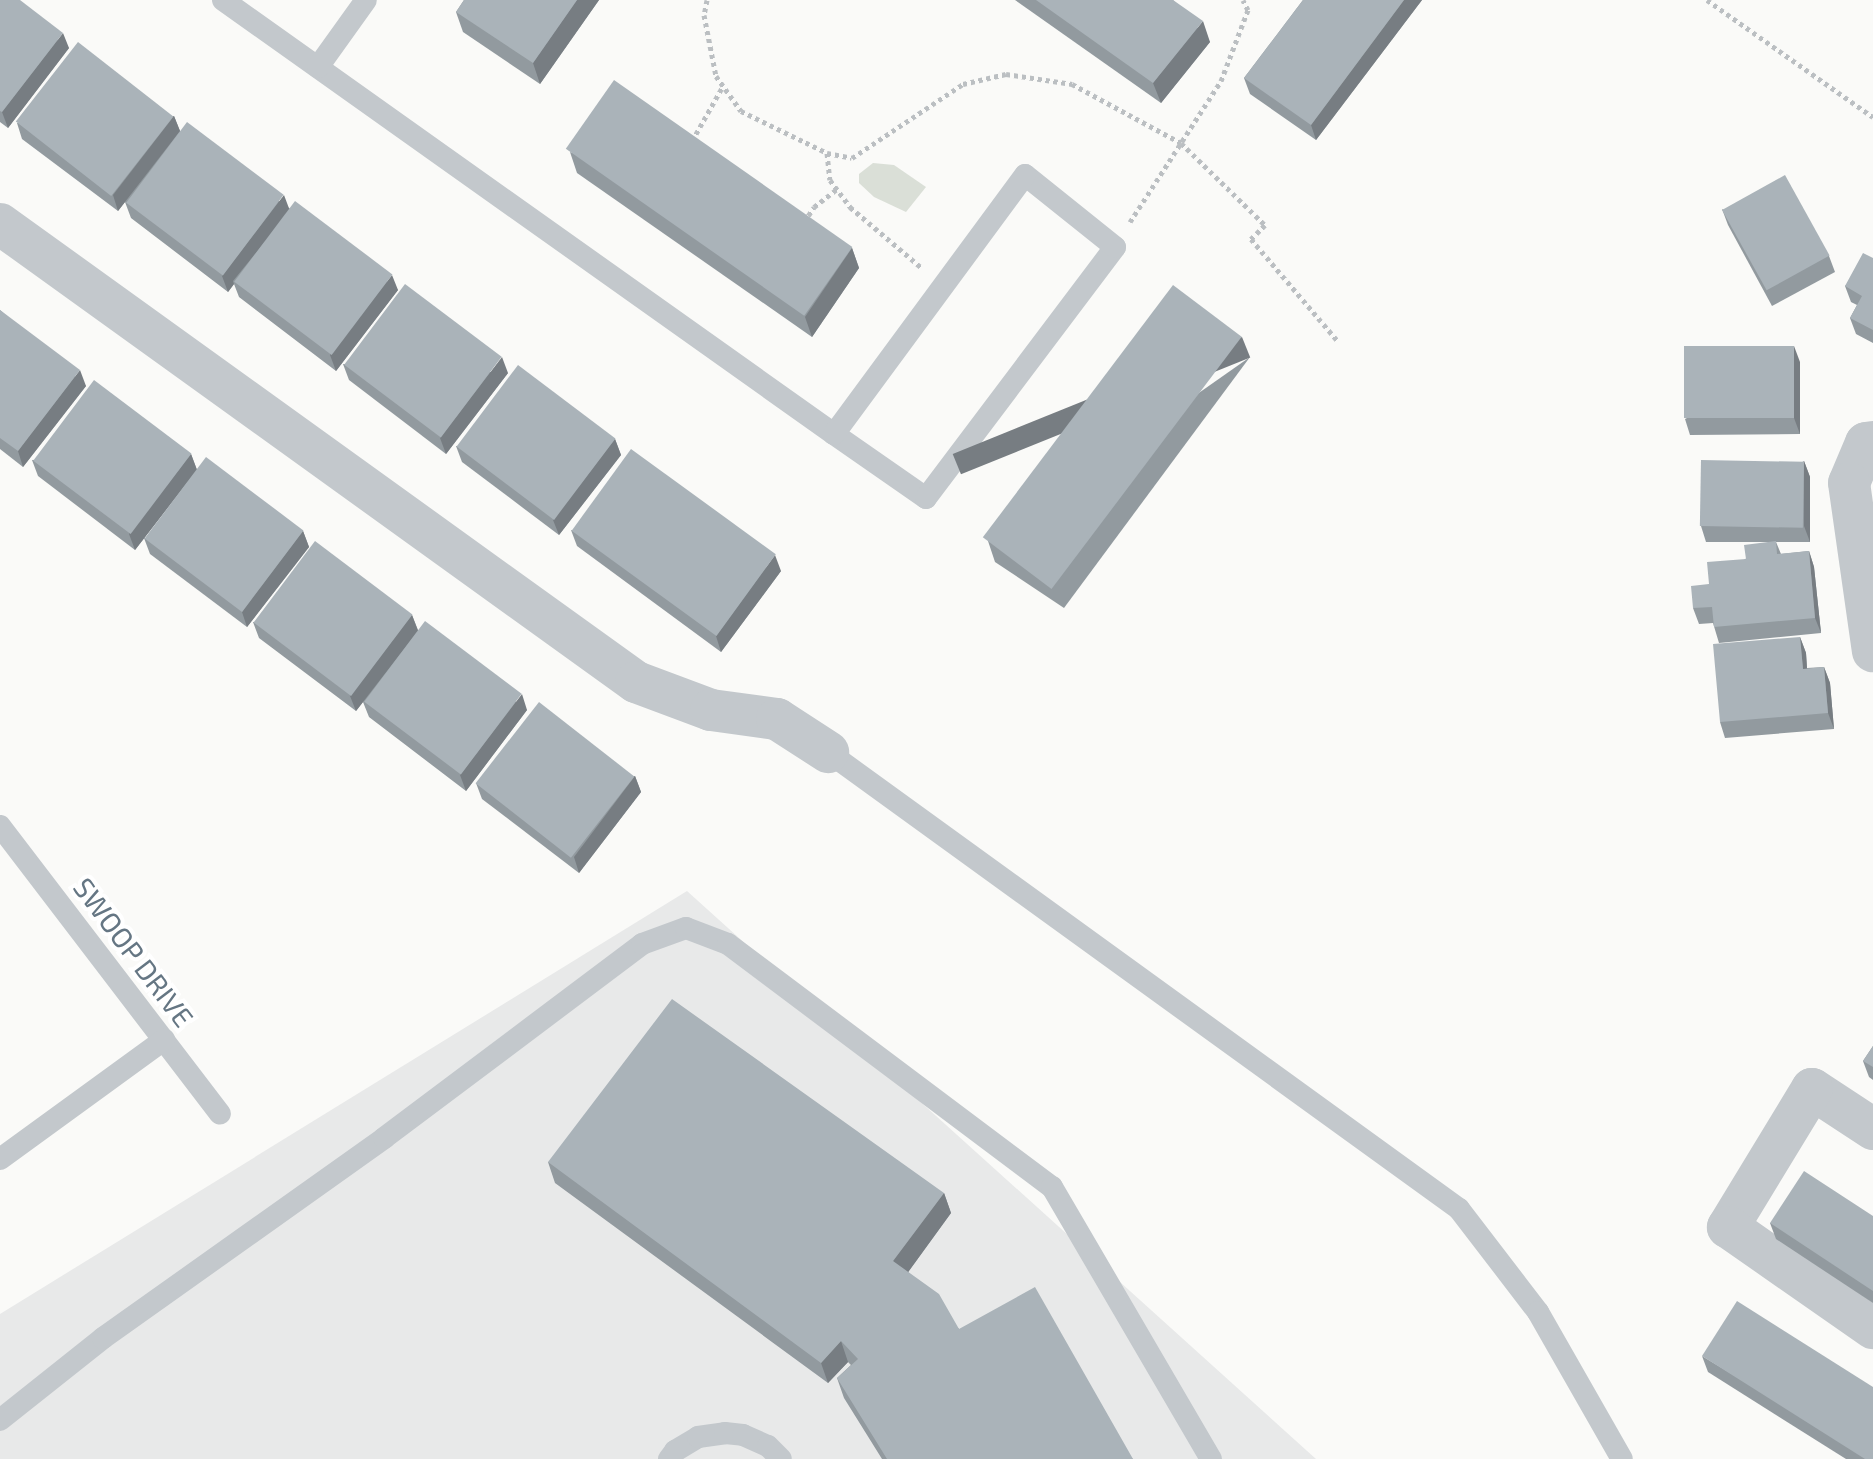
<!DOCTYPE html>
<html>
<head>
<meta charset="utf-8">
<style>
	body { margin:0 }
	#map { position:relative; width:1873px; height:1459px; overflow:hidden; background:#fafaf8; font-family:"Exo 2",sans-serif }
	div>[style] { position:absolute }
	.built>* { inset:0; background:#e8e9e9 }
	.green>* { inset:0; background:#dadfd7 }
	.path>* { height:5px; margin-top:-2.5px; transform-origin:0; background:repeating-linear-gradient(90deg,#bbbfc2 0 4px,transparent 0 8px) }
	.lane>* { height:22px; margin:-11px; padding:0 11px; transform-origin:11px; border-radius:11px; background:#c3c8cc }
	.street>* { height:42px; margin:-21px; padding:0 21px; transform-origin:21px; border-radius:21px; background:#c3c8cc }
	.wall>* { inset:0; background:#929a9f }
	.shaded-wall>* { inset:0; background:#777d82; transform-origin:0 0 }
	.building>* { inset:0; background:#aab3b9; transform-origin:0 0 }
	span { translate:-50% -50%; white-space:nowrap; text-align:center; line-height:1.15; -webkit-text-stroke:8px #fff; paint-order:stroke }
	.street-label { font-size:28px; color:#657683 }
</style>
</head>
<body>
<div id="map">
	<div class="built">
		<div style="clip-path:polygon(687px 891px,1316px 1459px,0 1459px,0 1314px)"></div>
	</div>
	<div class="green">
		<div style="clip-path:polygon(873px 163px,894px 165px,926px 187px,906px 212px,874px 197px,859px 183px,859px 174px)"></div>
	</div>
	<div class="path">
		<div style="left:707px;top:0;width:15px;rotate:101deg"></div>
		<div style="left:704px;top:15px;width:62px;rotate:78.9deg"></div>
		<div style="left:716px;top:76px;width:43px;rotate:54.5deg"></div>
		<div style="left:741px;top:111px;width:96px;rotate:26deg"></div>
		<div style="left:827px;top:153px;width:25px;rotate:11deg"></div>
		<div style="left:852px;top:158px;width:133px;rotate:-33.7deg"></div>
		<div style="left:963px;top:84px;width:44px;rotate:-13.1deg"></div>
		<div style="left:1006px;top:74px;width:67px;rotate:8.6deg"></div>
		<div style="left:1072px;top:84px;width:124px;rotate:28.4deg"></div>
		<div style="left:1181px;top:143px;width:117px;rotate:44.3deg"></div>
		<div style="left:1265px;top:225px;width:20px;rotate:135deg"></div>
		<div style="left:1251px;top:239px;width:133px;rotate:49.6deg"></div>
		<div style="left:1707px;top:0;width:203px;rotate:35.2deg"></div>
		<div style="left:692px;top:141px;width:63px;rotate:-60.6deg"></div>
		<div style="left:827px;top:153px;width:27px;rotate:84deg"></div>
		<div style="left:830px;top:180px;width:34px;rotate:53deg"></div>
		<div style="left:850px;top:207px;width:94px;rotate:40.3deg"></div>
		<div style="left:804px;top:222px;width:18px;rotate:-56deg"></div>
		<div style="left:814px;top:207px;width:29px;rotate:-38deg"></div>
		<div style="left:1130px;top:222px;width:168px;rotate:-57.2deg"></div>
		<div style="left:1221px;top:81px;width:76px;rotate:-69.2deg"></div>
		<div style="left:1248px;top:10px;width:11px;rotate:-117deg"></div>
	</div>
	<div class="lane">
		<div style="left:223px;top:0;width:749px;rotate:35.39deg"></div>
		<div style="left:834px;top:434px;width:112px;rotate:34.8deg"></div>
		<div style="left:926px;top:498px;width:314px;rotate:-53deg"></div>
		<div style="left:1115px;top:247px;width:115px;rotate:-141.3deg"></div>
		<div style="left:1025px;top:175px;width:322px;rotate:126.4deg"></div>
		<div style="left:318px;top:67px;width:82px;rotate:-54.4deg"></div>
		<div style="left:828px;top:752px;width:779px;rotate:35.91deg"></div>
		<div style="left:1459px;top:1209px;width:130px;rotate:52.5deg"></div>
		<div style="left:1538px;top:1312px;width:169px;rotate:60.3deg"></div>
		<div style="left:0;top:826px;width:362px;rotate:52.6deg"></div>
		<div style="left:0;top:1159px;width:203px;rotate:-36deg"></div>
		<div style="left:0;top:1420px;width:132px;rotate:-38.5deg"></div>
		<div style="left:103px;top:1338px;width:345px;rotate:-35.4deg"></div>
		<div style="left:384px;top:1138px;width:323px;rotate:-36.9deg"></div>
		<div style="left:642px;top:944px;width:47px;rotate:-20deg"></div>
		<div style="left:686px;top:928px;width:45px;rotate:20.9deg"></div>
		<div style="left:728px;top:944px;width:405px;rotate:36.9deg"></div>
		<div style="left:1052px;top:1187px;width:315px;rotate:59.7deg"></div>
		<div style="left:669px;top:1459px;width:10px;rotate:-53deg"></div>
		<div style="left:675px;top:1451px;width:27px;rotate:-31deg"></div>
		<div style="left:698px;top:1437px;width:27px;rotate:-8deg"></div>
		<div style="left:725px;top:1433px;width:18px;rotate:6deg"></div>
		<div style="left:743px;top:1435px;width:27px;rotate:24deg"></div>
		<div style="left:768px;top:1446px;width:18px;rotate:45deg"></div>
	</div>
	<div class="street">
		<div style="left:0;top:224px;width:784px;rotate:35.76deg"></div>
		<div style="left:636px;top:682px;width:80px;rotate:20.5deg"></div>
		<div style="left:711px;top:710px;width:67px;rotate:7.8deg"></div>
		<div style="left:777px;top:719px;width:61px;rotate:32.9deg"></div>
		<div style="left:1873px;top:442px;width:7px;rotate:172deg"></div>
		<div style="left:1866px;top:443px;width:43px;rotate:113deg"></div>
		<div style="left:1849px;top:483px;width:170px;rotate:81.9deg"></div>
		<div style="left:1873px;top:1129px;width:73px;rotate:-146.7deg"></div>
		<div style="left:1812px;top:1089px;width:162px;rotate:121.3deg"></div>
		<div style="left:1728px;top:1227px;width:177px;rotate:34.9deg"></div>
	</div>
	<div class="wall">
		<div style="clip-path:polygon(0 0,69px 48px,8px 128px,0 122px)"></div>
		<div style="clip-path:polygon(464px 0,599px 0,540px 84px,463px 32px,456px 12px)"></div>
		<div style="clip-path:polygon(1015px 0,1173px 0,1210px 42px,1161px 103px)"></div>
		<div style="clip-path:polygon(1303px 0,1422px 0,1316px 140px,1250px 94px,1244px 78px)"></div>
		<div style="clip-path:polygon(174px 116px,180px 131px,289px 208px,398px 290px,336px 371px,239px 297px,234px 284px,228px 292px,131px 218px,125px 202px,118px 211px,22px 139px,17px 123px)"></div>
		<div style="clip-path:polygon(570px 152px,852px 248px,859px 268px,812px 337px,577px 173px)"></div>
		<div style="clip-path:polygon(1722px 209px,1829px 256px,1835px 272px,1772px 306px,1728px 225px)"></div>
		<div style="clip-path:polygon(1873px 258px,1873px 343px,1856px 334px,1850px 318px,1857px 305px,1851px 302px,1845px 286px)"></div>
		<div style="clip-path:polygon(0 310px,86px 386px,23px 467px,0 449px)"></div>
		<div style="clip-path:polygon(1250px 357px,1064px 608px,995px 562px,988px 541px)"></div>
		<div style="clip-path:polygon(1800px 362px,1800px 434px,1690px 435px,1685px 419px)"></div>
		<div style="clip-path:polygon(343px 364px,508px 373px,446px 454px,349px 380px)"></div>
		<div style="clip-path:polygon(615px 439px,621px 455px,559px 535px,462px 462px,456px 446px)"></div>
		<div style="clip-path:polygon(191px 454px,197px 470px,135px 550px,38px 476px,32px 460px)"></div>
		<div style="clip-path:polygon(1804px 461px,1810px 477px,1810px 542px,1776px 542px,1781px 554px,1809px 551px,1814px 567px,1821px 633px,1719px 643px,1713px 623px,1699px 624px,1693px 608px,1709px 584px,1770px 542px,1706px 542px,1701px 526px)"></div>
		<div style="clip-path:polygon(571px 530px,781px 571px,721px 652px,577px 546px)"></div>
		<div style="clip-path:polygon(303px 531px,309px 547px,247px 627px,150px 554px,144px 538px)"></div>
		<div style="clip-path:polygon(412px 615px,418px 630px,527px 710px,466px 791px,369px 717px,363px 702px,356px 711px,259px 638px,253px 622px)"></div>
		<div style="clip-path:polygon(1800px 637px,1806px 653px,1807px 668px,1824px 667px,1830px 683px,1834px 729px,1725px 738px,1720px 722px)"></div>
		<div style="clip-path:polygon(635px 776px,641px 792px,579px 873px,482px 799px,476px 783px)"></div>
		<div style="clip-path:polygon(1873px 1046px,1873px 1080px,1869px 1077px,1863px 1061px)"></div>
		<div style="clip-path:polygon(548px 1162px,944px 1193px,951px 1213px,908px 1272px,959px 1329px,1133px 1459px,882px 1459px,844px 1398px,837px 1378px,851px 1365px,848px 1362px,828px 1383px,555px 1183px)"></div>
		<div style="clip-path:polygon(1873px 1216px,1873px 1303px,1776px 1239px,1770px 1223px)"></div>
		<div style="clip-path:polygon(1702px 1356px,1873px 1459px,1846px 1459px,1708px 1372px)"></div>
	</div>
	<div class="shaded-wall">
		<div style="clip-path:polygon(577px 0,599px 0,540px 84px,533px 63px)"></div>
		<div style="clip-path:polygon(1404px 0,1422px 0,1316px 140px,1311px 125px)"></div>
		<div style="clip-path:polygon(1203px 21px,1210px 42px,1161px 103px,1153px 83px)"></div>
		<div style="clip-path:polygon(63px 33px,69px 48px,8px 128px,2px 112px)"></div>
		<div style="clip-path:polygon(174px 116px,180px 131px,118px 211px,113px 195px)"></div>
		<div style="clip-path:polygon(284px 195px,290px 211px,233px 281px,234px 284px,228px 292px,222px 276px)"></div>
		<div style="clip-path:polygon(852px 248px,859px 268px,812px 337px,805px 317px)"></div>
		<div style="clip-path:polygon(392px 275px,398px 290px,336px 371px,330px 355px)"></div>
		<div style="left:1242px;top:337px;width:22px;height:312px;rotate:68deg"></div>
		<div style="clip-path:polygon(1794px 346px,1800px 362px,1800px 434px,1794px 418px)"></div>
		<div style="clip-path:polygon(502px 357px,508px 373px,446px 454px,440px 438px)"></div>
		<div style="clip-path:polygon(80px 370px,86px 386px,23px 467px,18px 451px)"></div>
		<div style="clip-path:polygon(615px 439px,621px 455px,559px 535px,553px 520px)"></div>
		<div style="clip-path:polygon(191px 454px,197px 470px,135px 550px,129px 534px)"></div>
		<div style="clip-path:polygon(1804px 461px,1810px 477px,1810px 542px,1804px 526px)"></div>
		<div style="clip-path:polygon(303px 531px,309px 547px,247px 627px,242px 612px)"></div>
		<div style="clip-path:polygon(1809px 551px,1814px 567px,1821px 633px,1815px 618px)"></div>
		<div style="clip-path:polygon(775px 555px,781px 571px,721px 652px,716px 636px)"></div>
		<div style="clip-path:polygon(412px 615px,418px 631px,356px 711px,350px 696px)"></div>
		<div style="clip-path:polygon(1800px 637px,1806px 653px,1808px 685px,1803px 669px)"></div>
		<div style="clip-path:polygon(1824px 667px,1830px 683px,1834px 729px,1828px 713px)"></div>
		<div style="clip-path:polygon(522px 694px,527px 710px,466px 791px,460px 775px)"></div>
		<div style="clip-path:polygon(635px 776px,641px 792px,579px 873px,574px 857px)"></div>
		<div style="clip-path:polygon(944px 1193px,951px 1213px,901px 1282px,893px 1261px)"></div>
		<div style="clip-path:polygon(841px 1341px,848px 1362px,828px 1383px,821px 1363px)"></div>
	</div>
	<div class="building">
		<div style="clip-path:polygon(0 0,20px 0,63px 33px,2px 112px,0 111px)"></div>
		<div style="clip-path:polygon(464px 0,577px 0,533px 63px,456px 12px)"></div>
		<div style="clip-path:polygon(1036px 0,1173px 0,1203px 21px,1153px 83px)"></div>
		<div style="clip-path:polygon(1303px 0,1404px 0,1311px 125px,1244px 78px)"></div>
		<div style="left:78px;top:42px;width:121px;height:101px;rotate:38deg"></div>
		<div style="left:614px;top:80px;width:291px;height:84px;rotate:35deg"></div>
		<div style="left:187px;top:122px;width:121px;height:101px;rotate:37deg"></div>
		<div style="left:1785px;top:175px;width:92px;height:72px;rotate:61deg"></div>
		<div style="left:295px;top:201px;width:122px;height:101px;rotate:37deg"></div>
		<div style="clip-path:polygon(1863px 253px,1873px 258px,1873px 330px,1850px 318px,1862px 296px,1845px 286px)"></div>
		<div style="left:405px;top:284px;width:121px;height:101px;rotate:37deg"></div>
		<div style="left:1173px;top:285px;width:86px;height:316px;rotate:37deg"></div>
		<div style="clip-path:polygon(0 310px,80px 370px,18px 451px,0 438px)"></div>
		<div style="left:1794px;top:346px;width:72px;height:110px;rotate:90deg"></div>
		<div style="left:518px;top:365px;width:122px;height:102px;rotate:37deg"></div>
		<div style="left:94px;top:380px;width:122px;height:101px;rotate:37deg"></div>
		<div style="left:631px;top:449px;width:179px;height:101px;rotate:36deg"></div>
		<div style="left:206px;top:457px;width:122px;height:102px;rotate:37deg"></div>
		<div style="left:1701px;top:460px;width:103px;height:66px;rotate:1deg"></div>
		<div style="left:315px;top:541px;width:122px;height:102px;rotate:37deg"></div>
		<div style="clip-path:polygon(1776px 541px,1777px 554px,1809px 551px,1815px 618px,1714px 627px,1712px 607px,1693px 608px,1691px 586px,1709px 584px,1707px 562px,1746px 559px,1744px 545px)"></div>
		<div style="left:425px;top:621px;width:121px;height:101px;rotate:37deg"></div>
		<div style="clip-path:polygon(1800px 637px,1803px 669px,1824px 667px,1828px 713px,1720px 722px,1713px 644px)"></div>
		<div style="left:539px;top:702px;width:121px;height:103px;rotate:38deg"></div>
		<div style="clip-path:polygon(672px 999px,944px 1193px,893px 1261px,939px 1294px,959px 1329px,1035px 1287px,1133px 1459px,887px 1459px,837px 1378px,858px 1359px,841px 1341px,821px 1363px,548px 1162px)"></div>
		<div style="clip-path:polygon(1873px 1046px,1873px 1067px,1863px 1061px)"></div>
		<div style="clip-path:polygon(1804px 1171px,1873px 1216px,1873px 1291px,1770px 1223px)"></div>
		<div style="clip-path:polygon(1737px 1301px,1873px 1387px,1873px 1459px,1865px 1459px,1702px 1356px)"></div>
	</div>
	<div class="street-label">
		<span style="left:134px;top:952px;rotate:53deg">SWOOP DRIVE</span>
	</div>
</div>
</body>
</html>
